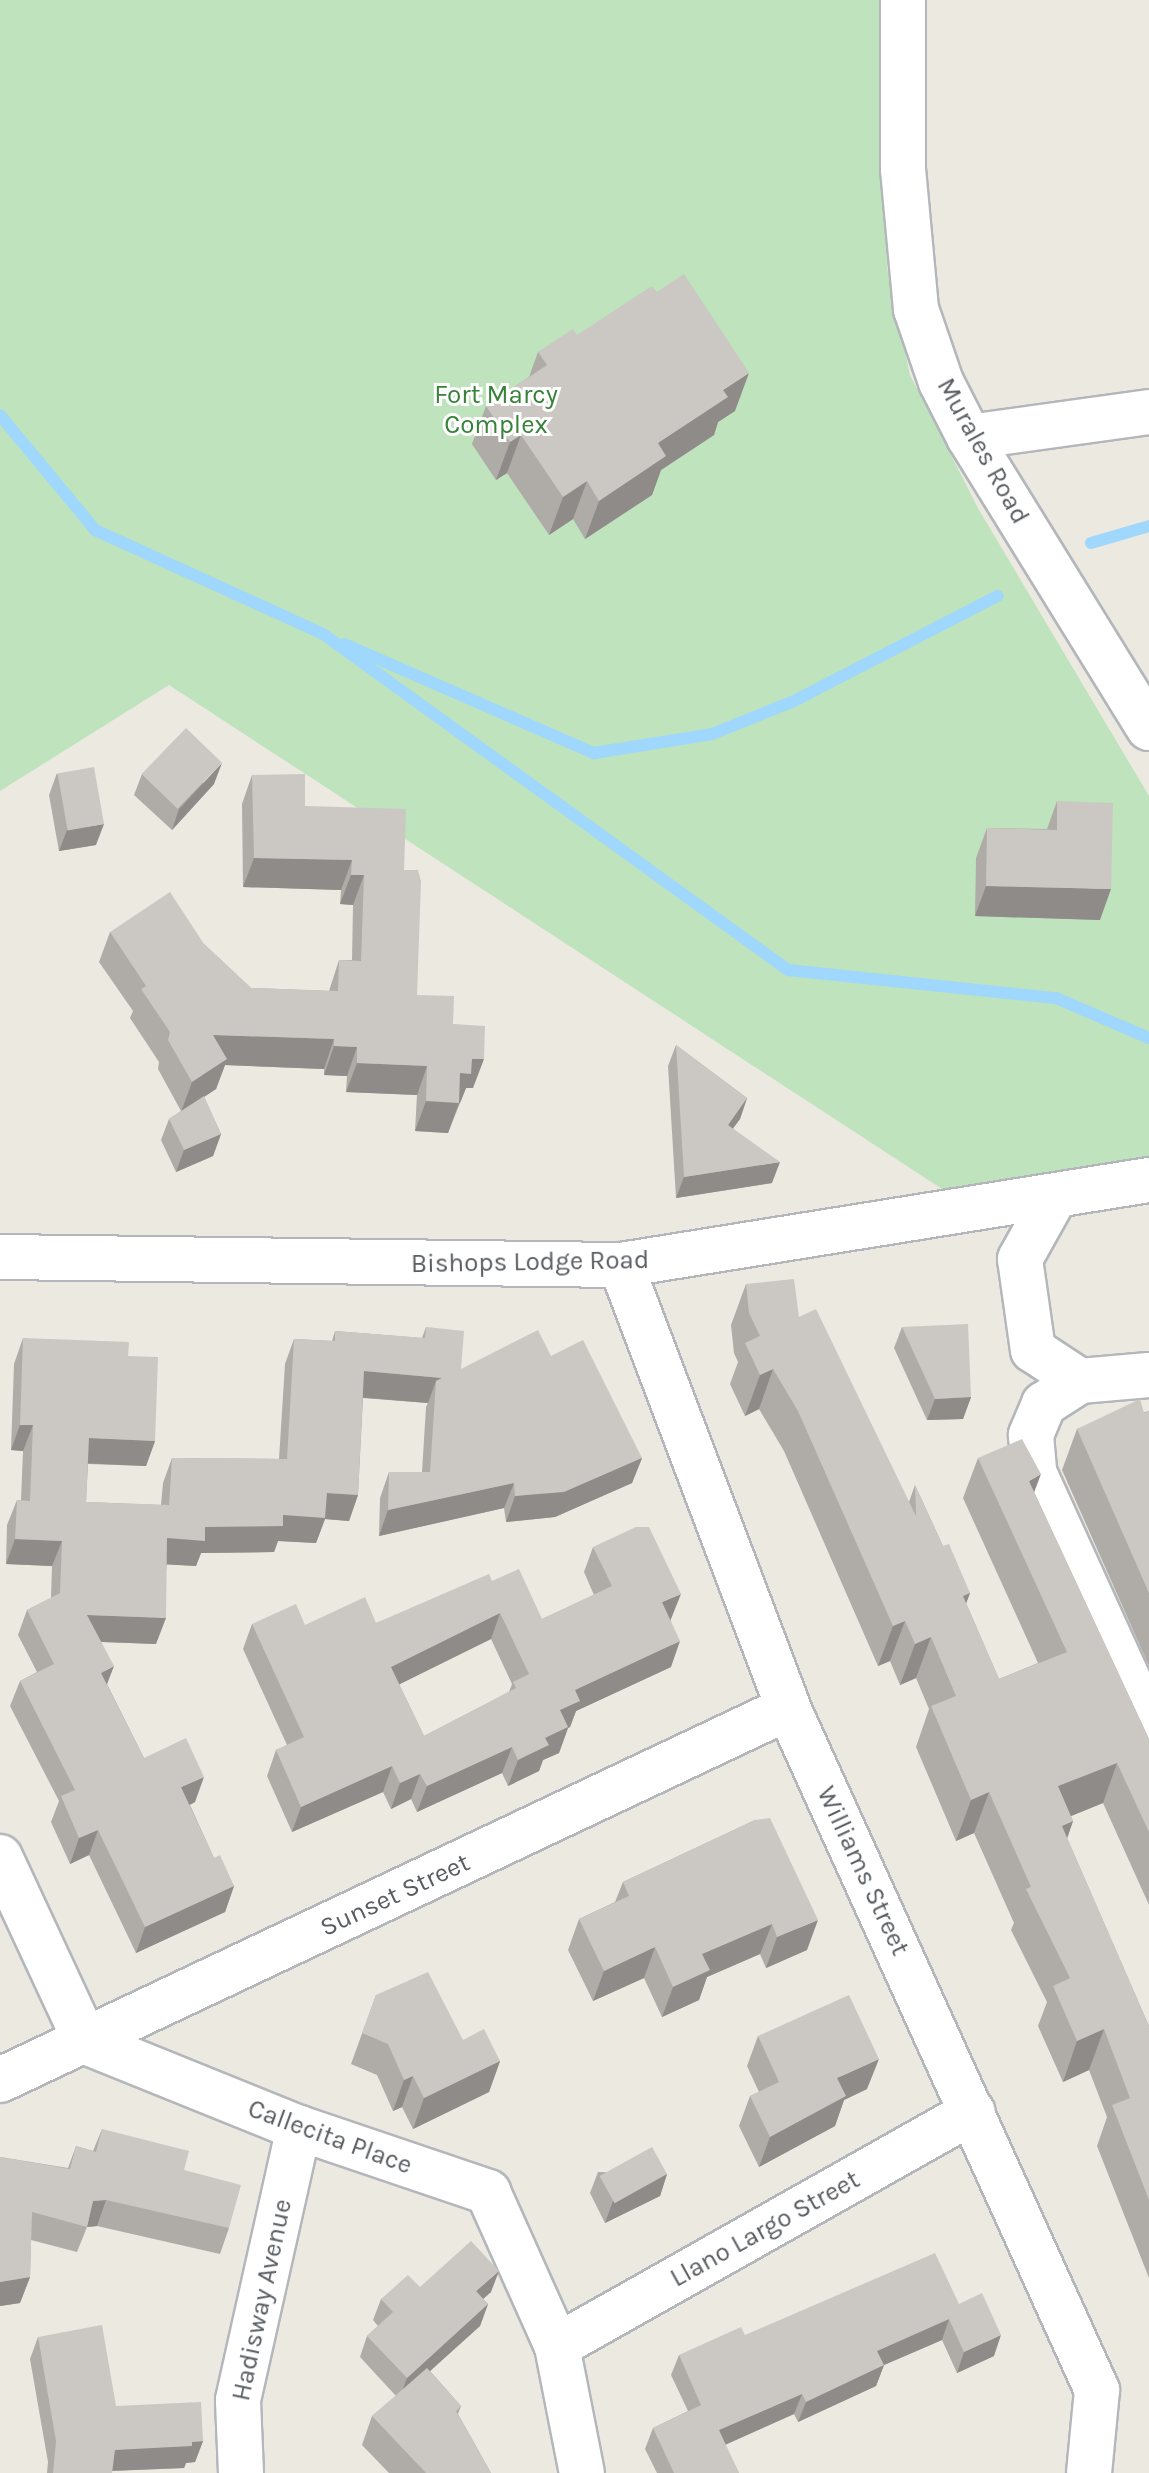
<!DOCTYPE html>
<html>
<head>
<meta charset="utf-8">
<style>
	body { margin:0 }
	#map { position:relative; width:1149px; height:2473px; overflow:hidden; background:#ece9e0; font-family:Karla,sans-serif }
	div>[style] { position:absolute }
	.green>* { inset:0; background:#bee3bd }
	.stream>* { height:12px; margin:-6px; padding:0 6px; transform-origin:6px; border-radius:6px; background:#a0d7fc }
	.roads { filter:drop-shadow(2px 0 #b3b7bb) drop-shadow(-2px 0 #b3b7bb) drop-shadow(0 2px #b3b7bb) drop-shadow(0 -2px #b3b7bb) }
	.minor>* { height:44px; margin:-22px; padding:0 22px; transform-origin:22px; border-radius:22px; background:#fff }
	.wall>* { inset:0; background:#afaba7 }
	.shaded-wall>* { inset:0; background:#8e8b88 }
	.building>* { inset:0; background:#cbc7c2; transform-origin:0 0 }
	span { translate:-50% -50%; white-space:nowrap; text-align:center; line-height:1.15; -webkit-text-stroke:6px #fff; paint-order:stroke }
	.park-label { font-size:26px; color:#378238 }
	.street-label { font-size:26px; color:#595d61 }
</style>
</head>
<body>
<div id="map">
	<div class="green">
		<div style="clip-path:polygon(0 0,879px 0,887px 267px,910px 375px,979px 510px,1149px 796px,1149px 1162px,962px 1202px,169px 685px,0 791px)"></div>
	</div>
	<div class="stream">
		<div style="left:0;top:415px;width:149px;rotate:50.4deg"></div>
		<div style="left:95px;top:530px;width:251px;rotate:24.5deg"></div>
		<div style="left:323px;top:634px;width:574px;rotate:35.85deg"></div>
		<div style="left:788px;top:970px;width:269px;rotate:6deg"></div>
		<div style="left:1056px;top:998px;width:101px;rotate:23.3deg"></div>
		<div style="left:1091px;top:543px;width:60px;rotate:-16.3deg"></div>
		<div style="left:344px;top:644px;width:273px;rotate:23.6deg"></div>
		<div style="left:594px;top:753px;width:120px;rotate:-9.1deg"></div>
		<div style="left:712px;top:734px;width:88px;rotate:-21.9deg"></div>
		<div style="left:794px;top:701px;width:229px;rotate:-27.3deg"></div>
	</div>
	<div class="roads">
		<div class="minor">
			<div style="left:903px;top:0;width:169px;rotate:90deg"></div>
			<div style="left:903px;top:169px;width:141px;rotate:84.7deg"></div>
			<div style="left:916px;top:309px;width:77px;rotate:71.1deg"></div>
			<div style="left:941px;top:382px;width:62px;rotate:63deg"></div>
			<div style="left:969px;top:437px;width:342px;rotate:58.3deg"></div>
			<div style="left:969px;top:437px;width:182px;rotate:-7.9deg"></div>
			<div style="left:1054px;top:1198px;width:70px;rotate:119.1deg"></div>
			<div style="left:1020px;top:1259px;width:92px;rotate:81.9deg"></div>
			<div style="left:1033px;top:1350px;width:56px;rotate:33.4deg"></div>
			<div style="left:1080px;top:1381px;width:69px;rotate:-5deg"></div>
			<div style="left:0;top:1257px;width:621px;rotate:0.74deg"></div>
			<div style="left:621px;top:1265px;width:535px;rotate:-9.15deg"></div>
			<div style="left:621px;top:1265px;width:473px;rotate:69.3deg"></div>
			<div style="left:788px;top:1708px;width:749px;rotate:65.63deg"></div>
			<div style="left:1097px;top:2390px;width:83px;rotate:95.5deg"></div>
			<div style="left:1080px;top:1381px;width:43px;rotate:147.4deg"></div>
			<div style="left:1044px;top:1404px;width:34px;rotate:113deg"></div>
			<div style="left:1031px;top:1435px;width:37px;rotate:85deg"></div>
			<div style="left:1034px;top:1472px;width:278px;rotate:65.6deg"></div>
			<div style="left:0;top:1857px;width:204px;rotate:65.1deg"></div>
			<div style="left:86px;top:2042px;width:230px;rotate:22deg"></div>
			<div style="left:299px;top:2128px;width:200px;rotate:18.7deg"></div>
			<div style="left:488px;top:2192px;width:169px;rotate:65.9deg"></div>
			<div style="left:557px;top:2346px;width:129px;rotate:78.9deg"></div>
			<div style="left:0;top:2080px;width:871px;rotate:-25.27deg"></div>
			<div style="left:557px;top:2346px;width:477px;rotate:-29.4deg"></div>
			<div style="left:241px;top:2473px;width:73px;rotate:-92.4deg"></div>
			<div style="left:238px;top:2400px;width:279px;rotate:-77.4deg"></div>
		</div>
	</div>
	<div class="wall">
		<div style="clip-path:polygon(577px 335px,735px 411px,718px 422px,714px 435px,661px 470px,652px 495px,585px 539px,573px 519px,549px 535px,507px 473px,496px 480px,472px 444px,486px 406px,529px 377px,538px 352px)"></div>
		<div style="clip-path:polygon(57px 773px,96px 845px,59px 851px,49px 795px)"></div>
		<div style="clip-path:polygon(142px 774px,214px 784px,172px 830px,134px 795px)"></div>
		<div style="clip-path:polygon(252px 775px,305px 806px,404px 870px,417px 995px,453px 1024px,473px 1088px,466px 1088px,448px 1133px,415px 1131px,417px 1095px,346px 1092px,347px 1076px,324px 1075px,324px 1069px,225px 1065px,216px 1089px,204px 1097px,221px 1134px,213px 1156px,176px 1172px,161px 1140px,169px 1119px,181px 1111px,158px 1069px,159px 1062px,130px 1018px,133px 1011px,99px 962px,110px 932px,204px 944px,251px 988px,329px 991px,339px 960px,352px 960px,353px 905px,340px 904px,341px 890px,243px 887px,242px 804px)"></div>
		<div style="clip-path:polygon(1057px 801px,1100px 920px,975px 916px,976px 858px,987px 828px,1047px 829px)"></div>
		<div style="clip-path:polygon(676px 1045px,747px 1098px,740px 1119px,733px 1128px,772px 1183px,676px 1198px,668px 1066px)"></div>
		<div style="clip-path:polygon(746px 1284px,799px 1317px,909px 1502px,915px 1485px,943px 1546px,970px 1593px,966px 1603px,999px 1679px,1038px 1663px,963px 1498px,978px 1458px,1034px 1492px,1149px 1739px,1149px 1905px,1103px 1803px,1071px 1816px,1073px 1821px,1067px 1838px,1149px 2026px,1149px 2278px,1097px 2146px,1107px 2117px,1089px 2070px,1063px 2082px,1038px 2026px,1047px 2002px,1011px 1930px,1014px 1923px,974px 1833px,956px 1841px,916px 1747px,929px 1709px,916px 1678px,900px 1685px,890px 1661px,878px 1666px,784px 1451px,759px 1409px,745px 1416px,730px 1384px,738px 1362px,734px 1353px,731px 1325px)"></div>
		<div style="clip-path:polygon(426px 1327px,461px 1369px,551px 1356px,642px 1458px,632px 1483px,555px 1517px,506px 1522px,504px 1508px,379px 1536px,380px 1498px,389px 1472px,422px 1472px,426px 1407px,428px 1403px,363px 1398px,358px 1495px,349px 1521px,325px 1519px,316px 1543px,278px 1541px,274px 1552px,201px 1553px,196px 1566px,167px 1564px,156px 1644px,101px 1642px,107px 1684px,144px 1758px,195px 1802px,190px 1805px,214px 1858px,234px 1886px,225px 1912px,136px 1953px,89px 1855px,70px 1864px,51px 1822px,59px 1801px,10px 1706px,20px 1681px,37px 1672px,18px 1635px,27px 1610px,51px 1598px,52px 1566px,6px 1564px,7px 1525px,17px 1500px,21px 1500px,23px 1451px,11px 1450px,14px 1364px,23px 1338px,128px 1356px,155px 1441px,146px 1466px,88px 1464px,86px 1502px,161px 1505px,163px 1483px,172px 1458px,279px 1459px,285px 1364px,294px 1339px,332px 1341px,335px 1331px,422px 1338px)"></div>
		<div style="clip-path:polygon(902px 1327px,971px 1397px,963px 1419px,927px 1420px,894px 1348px)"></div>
		<div style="clip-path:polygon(1149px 1411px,1149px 1666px,1062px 1470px,1077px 1429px)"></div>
		<div style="clip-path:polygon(evenodd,593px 1547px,671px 1619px,671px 1667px,576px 1711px,570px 1727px,568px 1728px,559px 1753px,543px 1760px,539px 1771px,508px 1786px,502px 1773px,417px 1812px,411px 1799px,391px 1809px,383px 1792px,292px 1832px,267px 1776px,276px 1750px,287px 1745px,243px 1649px,252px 1624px,305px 1625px,376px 1623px,492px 1581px,542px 1619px,594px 1595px,584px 1572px,593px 1547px,491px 1639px,512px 1684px,509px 1692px,424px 1736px,399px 1684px,491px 1639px)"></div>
		<div style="clip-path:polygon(755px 1820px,807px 1950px,766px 1968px,760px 1954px,707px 1977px,699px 2000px,662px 2017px,644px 1978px,593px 2001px,568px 1950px,579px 1919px,615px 1902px,623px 1882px)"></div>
		<div style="clip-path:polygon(376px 1995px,463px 2040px,500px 2061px,489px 2092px,413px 2129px,402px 2107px,393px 2111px,377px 2075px,351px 2064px)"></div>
		<div style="clip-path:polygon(758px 2036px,867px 2089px,844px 2100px,835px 2126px,759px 2167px,739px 2126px,750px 2096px,759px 2092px,747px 2066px)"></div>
		<div style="clip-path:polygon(102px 2129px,184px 2170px,229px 2228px,220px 2254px,97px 2226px,87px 2227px,77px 2252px,31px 2240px,30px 2277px,20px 2303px,0 2306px,0 2157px,68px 2168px,76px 2146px,93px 2151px)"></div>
		<div style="clip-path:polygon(598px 2172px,667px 2174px,660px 2196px,605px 2223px,590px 2193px)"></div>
		<div style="clip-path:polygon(420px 2287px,491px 2292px,483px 2299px,488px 2304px,480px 2326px,430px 2371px,461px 2406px,458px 2414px,491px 2473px,389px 2473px,362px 2445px,372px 2416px,396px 2396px,360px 2357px,367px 2336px,378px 2326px,373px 2320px,381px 2299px)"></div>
		<div style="clip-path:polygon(959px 2304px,994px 2356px,957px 2373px,942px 2340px,884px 2365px,876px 2386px,798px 2422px,794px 2414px,725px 2445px,739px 2473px,657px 2473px,645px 2449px,653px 2428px,688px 2411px,671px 2375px,679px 2355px,745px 2335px)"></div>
		<div style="clip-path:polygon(38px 2337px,116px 2406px,203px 2441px,195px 2462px,186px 2463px,184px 2468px,112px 2471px,112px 2473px,47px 2473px,48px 2462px,30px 2359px)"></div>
	</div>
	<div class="shaded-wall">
		<div style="clip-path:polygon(749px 373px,735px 411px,718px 422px,714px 435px,661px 470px,652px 495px,585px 539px,599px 501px,658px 443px,723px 390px)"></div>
		<div style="clip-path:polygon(521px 435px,507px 473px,496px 480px,510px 442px)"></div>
		<div style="clip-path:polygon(587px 481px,573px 519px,549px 535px,563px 497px)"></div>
		<div style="clip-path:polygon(222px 763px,214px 784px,172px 830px,179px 809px)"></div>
		<div style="clip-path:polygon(104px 824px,96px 845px,59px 851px,67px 830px)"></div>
		<div style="clip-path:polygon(254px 858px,352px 860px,341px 890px,243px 887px)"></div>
		<div style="clip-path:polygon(351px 875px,364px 875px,353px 905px,340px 904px)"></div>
		<div style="clip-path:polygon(986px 886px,1111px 889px,1100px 920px,975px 916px)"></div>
		<div style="clip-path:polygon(213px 1035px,334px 1039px,324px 1069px,225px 1065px,216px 1089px,181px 1112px,192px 1082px)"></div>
		<div style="clip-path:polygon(334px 1046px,357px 1047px,347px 1076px,324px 1075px)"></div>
		<div style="clip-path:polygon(472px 1059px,484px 1059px,473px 1088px,466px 1088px,460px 1103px,452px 1103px,459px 1103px,448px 1133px,415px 1131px,426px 1101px,460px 1073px)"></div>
		<div style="clip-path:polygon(357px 1063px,427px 1066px,417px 1095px,346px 1092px)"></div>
		<div style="clip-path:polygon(747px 1098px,740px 1119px,720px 1146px,728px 1125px)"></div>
		<div style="clip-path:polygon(221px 1134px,213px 1156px,176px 1172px,184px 1150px)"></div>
		<div style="clip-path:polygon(780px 1162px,772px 1183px,676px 1198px,684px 1177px)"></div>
		<div style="clip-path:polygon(773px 1369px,759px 1409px,745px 1416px,760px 1375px)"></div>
		<div style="clip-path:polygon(364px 1371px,442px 1378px,436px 1381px,428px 1403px,355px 1397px)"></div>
		<div style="clip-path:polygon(971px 1397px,963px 1419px,927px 1420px,935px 1399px)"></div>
		<div style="clip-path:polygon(20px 1425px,33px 1425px,23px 1451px,11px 1450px)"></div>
		<div style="clip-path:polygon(89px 1438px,155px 1441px,146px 1466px,79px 1463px)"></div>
		<div style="clip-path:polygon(642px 1458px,632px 1483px,555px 1517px,506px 1522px,515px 1496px)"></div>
		<div style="clip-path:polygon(1041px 1474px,1026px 1514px,1029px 1481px)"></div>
		<div style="clip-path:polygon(514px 1483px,504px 1508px,379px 1536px,388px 1510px)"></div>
		<div style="clip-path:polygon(327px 1493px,358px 1495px,349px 1521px,325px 1519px,316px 1543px,278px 1541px,274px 1552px,201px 1553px,196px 1566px,158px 1564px,167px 1538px)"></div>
		<div style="clip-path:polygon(15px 1539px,62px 1541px,52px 1566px,6px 1564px)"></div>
		<div style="clip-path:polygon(970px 1593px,955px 1633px,963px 1596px)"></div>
		<div style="clip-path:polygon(681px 1594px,671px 1619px,653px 1628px,662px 1602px)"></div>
		<div style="clip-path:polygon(500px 1613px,491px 1639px,382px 1693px,391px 1667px)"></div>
		<div style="clip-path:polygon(87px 1615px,166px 1618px,156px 1644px,78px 1641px)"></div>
		<div style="clip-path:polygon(905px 1621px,890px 1661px,878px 1666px,893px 1626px)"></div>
		<div style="clip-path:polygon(931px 1637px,916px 1678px,900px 1685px,915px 1644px)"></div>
		<div style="clip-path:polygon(680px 1641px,671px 1667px,576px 1711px,570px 1727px,568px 1728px,559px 1753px,543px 1760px,539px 1771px,508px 1786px,518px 1760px,545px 1738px,560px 1710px,575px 1690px)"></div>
		<div style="clip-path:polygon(114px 1666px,104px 1692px,101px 1673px)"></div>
		<div style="clip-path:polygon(512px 1747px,502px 1773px,417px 1812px,427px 1786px)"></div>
		<div style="clip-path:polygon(1117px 1763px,1103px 1803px,1044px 1827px,1058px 1786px)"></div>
		<div style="clip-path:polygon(392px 1766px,383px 1792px,292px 1832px,301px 1807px)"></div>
		<div style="clip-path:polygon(420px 1774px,411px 1799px,391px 1809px,400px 1783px)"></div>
		<div style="clip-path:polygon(204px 1777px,195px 1802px,172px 1813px,181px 1787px)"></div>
		<div style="clip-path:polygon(989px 1792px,974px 1833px,956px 1841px,971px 1800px)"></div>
		<div style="clip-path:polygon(1073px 1821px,1059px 1862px,1062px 1826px)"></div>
		<div style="clip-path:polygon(98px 1830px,89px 1855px,70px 1864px,79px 1838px)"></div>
		<div style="clip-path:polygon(234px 1886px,225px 1912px,136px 1953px,145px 1927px)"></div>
		<div style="clip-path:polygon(818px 1920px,807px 1950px,766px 1968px,777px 1937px)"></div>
		<div style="clip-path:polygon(772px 1924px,760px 1954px,707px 1977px,699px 2000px,662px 2017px,673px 1987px,702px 1954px)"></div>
		<div style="clip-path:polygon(655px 1947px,644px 1978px,593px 2001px,604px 1971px)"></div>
		<div style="clip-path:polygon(1104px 2029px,1089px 2070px,1063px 2082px,1077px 2041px)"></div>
		<div style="clip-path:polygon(879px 2059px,867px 2089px,844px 2100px,835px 2126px,759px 2167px,770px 2137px,837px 2078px)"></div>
		<div style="clip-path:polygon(500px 2061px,489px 2092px,413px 2129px,424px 2098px)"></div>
		<div style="clip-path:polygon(413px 2076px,402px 2107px,393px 2111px,404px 2080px)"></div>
		<div style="clip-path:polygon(667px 2174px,660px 2196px,605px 2223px,613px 2201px)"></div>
		<div style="clip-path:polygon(106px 2200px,97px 2226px,87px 2227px,93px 2201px)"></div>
		<div style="clip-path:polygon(499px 2271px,491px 2292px,468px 2312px,476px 2291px)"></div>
		<div style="clip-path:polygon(30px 2277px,20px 2303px,0 2306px,0 2282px)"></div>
		<div style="clip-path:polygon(488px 2304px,480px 2326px,399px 2399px,407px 2378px)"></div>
		<div style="clip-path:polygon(949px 2319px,942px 2340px,884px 2365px,876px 2386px,798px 2422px,806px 2402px,877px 2351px)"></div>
		<div style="clip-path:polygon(1001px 2335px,994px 2356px,957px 2373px,964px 2352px)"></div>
		<div style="clip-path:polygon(802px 2394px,794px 2414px,711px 2451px,719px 2430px)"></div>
		<div style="clip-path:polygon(203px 2441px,195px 2462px,186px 2463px,184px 2468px,107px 2471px,115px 2450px)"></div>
	</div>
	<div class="building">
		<div style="clip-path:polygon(684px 274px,749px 373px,723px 390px,728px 397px,658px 443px,666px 456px,599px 501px,587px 481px,563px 497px,521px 435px,510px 442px,486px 406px,547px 365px,538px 352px,573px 329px,577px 335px,652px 286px,657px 292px)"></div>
		<div style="left:186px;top:728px;width:50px;height:64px;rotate:44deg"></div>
		<div style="left:94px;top:767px;width:58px;height:37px;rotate:80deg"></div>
		<div style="clip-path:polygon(305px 774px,305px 806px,406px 809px,404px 870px,418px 870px,421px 881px,417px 995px,454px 996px,453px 1024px,485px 1026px,484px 1059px,472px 1059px,471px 1074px,460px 1073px,459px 1103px,426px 1101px,427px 1066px,357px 1063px,357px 1047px,334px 1046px,334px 1039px,213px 1035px,227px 1059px,192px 1082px,168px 1040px,170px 1032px,141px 989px,146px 986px,110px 932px,170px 892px,204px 944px,251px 988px,338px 991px,339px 960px,361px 961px,364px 875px,351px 875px,352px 860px,254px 858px,252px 775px)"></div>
		<div style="clip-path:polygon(1057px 801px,1113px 803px,1111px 889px,986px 886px,987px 828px,1057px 830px)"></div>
		<div style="clip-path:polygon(676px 1045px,747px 1098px,728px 1125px,780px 1162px,684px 1177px)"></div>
		<div style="clip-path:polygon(204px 1096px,221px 1134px,184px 1150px,169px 1119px)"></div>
		<div style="clip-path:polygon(794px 1279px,799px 1317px,816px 1309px,916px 1516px,915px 1485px,943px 1546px,949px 1544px,970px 1593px,963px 1596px,999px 1679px,1067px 1652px,978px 1458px,1022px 1439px,1041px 1474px,1029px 1481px,1149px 1739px,1149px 1832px,1117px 1763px,1058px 1786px,1073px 1821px,1062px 1826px,1149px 2026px,1149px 2200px,1112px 2105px,1130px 2098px,1104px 2029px,1077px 2041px,1053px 1986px,1070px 1978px,1026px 1889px,1031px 1887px,989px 1792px,971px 1800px,931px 1706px,956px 1696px,931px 1637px,915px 1644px,905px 1621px,893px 1626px,798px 1411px,773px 1369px,760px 1375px,745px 1343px,760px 1336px,749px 1313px,746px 1284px)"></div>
		<div style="clip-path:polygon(968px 1324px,971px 1397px,935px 1399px,902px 1327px)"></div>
		<div style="clip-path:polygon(426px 1327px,464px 1331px,461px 1369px,538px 1330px,551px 1356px,583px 1340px,642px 1458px,564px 1492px,515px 1496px,514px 1483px,388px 1510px,389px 1472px,430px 1472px,436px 1381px,442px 1378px,364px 1371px,358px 1495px,327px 1493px,325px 1518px,283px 1515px,283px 1526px,205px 1527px,205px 1541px,167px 1538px,166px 1618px,87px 1615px,114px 1666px,101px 1673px,144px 1758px,186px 1738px,204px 1777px,181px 1787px,214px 1858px,220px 1855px,234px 1886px,145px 1927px,98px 1830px,79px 1838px,61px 1796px,75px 1790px,20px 1681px,54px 1664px,27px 1610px,60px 1593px,62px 1541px,15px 1539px,17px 1500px,30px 1501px,33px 1425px,20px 1425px,23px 1338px,129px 1342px,128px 1356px,158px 1357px,155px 1441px,89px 1438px,86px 1502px,169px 1505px,172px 1458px,287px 1459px,294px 1339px,335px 1341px,335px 1331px,425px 1338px)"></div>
		<div style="clip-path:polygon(1140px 1399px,1144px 1413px,1149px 1411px,1149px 1593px,1077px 1429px)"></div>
		<div style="clip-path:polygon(evenodd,636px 1527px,649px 1527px,681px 1594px,662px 1602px,680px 1641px,575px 1690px,580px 1701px,560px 1710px,568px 1727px,545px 1738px,549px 1745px,518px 1760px,512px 1747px,427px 1786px,420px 1774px,400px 1783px,392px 1766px,301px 1807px,276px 1750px,304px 1737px,252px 1624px,296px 1604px,305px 1625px,365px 1597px,376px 1623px,489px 1574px,492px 1581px,519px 1569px,542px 1619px,612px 1586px,593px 1547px,636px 1527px,500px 1613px,529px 1674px,513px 1682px,516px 1688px,424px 1736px,391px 1667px,500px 1613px)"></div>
		<div style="clip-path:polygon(770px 1818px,818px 1920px,777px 1937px,772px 1924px,702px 1954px,710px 1970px,673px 1987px,655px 1947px,604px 1971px,579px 1919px,629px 1896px,623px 1882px,755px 1820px)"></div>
		<div style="clip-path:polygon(428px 1972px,463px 2040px,484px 2029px,500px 2061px,424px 2098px,413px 2076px,404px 2080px,388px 2044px,362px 2033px,376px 1995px)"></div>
		<div style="clip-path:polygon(849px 1995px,879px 2059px,837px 2078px,846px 2096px,770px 2137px,750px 2096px,779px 2082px,758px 2036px)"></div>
		<div style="clip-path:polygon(102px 2129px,189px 2151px,184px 2170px,241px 2185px,229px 2228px,106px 2200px,93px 2201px,87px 2227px,32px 2212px,30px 2277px,0 2282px,0 2157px,70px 2169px,76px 2146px,96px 2152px)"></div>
		<div style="left:652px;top:2147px;width:31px;height:60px;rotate:61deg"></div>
		<div style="clip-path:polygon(471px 2241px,499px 2271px,476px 2291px,488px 2304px,407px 2378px,367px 2336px,393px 2312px,381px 2299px,408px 2275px,420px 2287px)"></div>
		<div style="clip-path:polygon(935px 2253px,959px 2304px,982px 2293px,1001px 2335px,964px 2352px,949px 2319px,877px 2351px,884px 2365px,806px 2402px,802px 2394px,719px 2430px,739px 2473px,674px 2473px,653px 2428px,701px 2405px,679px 2355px,741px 2327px,745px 2335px)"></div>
		<div style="clip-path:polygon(102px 2325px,116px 2406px,201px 2402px,203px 2441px,192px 2442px,192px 2446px,115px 2450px,112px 2473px,53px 2473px,56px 2441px,38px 2337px)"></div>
		<div style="clip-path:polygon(427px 2368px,461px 2406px,456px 2411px,491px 2473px,426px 2473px,372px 2416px)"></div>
	</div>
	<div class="park-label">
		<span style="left:496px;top:410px">Fort Marcy<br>Complex</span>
	</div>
	<div class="street-label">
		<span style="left:983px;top:451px;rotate:61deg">Murales Road</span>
		<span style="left:530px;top:1262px;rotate:-1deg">Bishops Lodge Road</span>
		<span style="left:863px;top:1871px;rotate:65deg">Williams Street</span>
		<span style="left:395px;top:1895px;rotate:-25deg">Sunset Street</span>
		<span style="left:330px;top:2137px;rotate:20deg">Callecita Place</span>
		<span style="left:765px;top:2229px;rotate:-29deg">Llano Largo Street</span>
		<span style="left:262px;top:2300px;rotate:-78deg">Hadisway Avenue</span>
	</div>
</div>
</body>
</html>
